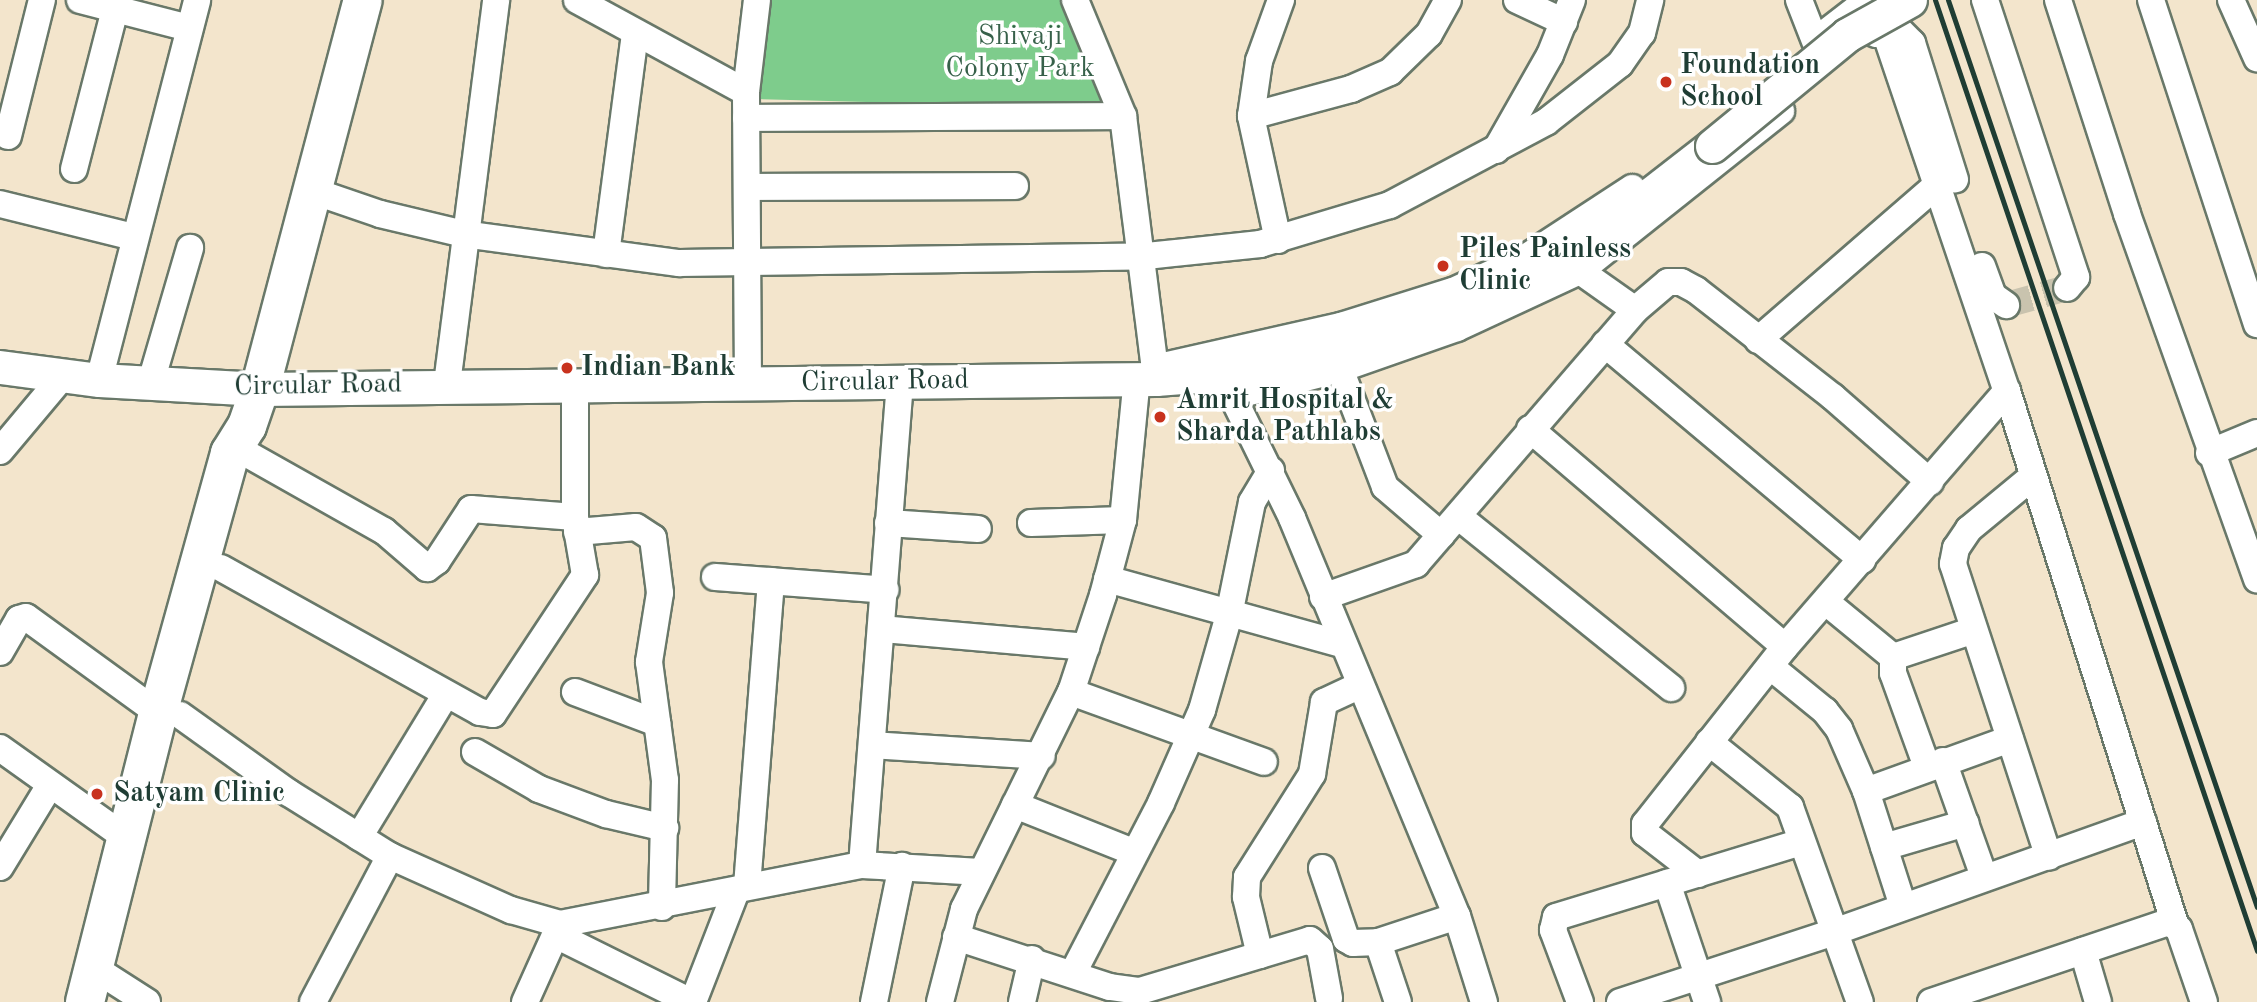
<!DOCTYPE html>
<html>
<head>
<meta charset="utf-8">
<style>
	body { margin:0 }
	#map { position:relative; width:2257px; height:1002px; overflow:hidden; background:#f3e5cc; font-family:"Old Standard TT",serif }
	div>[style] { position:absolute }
	.green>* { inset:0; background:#7ecc8c }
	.minor-tunnel>* { height:26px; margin-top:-13px; transform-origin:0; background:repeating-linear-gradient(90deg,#c9c3ae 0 26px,transparent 0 39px) }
	.roads { filter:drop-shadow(2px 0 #697869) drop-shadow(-2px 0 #697869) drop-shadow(0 2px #697869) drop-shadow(0 -2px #697869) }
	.minor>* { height:26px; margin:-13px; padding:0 13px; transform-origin:13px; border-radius:13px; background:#fff }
	.major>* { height:33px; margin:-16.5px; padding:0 16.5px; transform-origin:16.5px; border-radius:16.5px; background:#fff }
	.highway>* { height:38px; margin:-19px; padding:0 19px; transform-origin:19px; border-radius:19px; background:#fff }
	.rail>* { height:5px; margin:-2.5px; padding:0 2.5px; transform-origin:2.5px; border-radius:2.5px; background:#1f3d34 }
	.bridges { filter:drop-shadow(2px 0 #697869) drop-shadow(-2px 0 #697869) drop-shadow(0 2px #697869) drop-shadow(0 -2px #697869) }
	.major-bridge>* { height:33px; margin:-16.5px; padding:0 16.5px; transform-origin:16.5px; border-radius:16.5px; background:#fff }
	.dots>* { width:19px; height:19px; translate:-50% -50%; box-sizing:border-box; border:4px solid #fff; border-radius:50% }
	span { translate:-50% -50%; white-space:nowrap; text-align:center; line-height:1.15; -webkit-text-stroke:7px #fff; paint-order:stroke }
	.park-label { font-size:28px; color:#37614a }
	.poi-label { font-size:28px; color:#1f3d34; font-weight:700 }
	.left { translate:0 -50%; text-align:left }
	.street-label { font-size:28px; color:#1f3d34 }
</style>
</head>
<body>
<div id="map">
	<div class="green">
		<div style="clip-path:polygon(763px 0,1074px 0,1130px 109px,755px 99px)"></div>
	</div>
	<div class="minor-tunnel">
		<div style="left:2006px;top:305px;width:63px;rotate:-15.6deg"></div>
	</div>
	<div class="roads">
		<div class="minor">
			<div style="left:80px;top:0;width:113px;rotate:14.4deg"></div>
			<div style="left:577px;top:0;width:192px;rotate:28.6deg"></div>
			<div style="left:1075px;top:0;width:126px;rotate:67.5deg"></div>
			<div style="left:1123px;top:116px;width:265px;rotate:82.8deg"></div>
			<div style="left:1517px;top:0;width:52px;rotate:25.1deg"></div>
			<div style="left:1799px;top:0;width:44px;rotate:68.7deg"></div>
			<div style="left:1985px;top:0;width:292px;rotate:71.8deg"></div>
			<div style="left:2076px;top:277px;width:14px;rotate:129deg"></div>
			<div style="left:2058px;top:0;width:225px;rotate:72.1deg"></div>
			<div style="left:2127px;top:214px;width:388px;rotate:70.4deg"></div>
			<div style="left:2151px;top:0;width:341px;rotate:71.9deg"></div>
			<div style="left:2231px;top:0;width:64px;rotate:65.9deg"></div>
			<div style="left:1876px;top:34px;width:10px;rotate:-29deg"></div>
			<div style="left:1885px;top:29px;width:13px"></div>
			<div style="left:1898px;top:29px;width:20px;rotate:45deg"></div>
			<div style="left:1912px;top:43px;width:143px;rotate:72.5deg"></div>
			<div style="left:1820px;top:37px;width:56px;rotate:-37.7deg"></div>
			<div style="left:1864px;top:3px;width:11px;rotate:-5deg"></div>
			<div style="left:1875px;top:2px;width:411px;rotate:71.3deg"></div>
			<div style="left:2007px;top:391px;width:559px;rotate:72.51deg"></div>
			<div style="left:1251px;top:116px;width:104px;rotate:-15.1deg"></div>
			<div style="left:1351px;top:89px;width:43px;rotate:-23.6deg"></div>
			<div style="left:1390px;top:72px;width:54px;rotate:-44.3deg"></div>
			<div style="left:1429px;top:34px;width:39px;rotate:-61deg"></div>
			<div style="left:746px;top:118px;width:377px;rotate:-0.3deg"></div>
			<div style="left:8px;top:136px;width:140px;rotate:-76deg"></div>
			<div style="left:1496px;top:150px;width:109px;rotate:-60.4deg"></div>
			<div style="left:1550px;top:55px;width:59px;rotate:-68.2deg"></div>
			<div style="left:74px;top:169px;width:165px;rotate:-75.6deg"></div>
			<div style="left:748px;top:187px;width:267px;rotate:-0.2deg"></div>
			<div style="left:313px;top:191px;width:71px;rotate:18.9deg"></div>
			<div style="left:380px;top:214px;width:86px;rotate:13.4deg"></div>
			<div style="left:464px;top:234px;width:217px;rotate:7.7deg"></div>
			<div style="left:679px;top:263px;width:458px;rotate:-0.8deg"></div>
			<div style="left:1137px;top:257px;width:124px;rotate:-6deg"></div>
			<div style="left:1260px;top:244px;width:136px;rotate:-16.7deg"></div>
			<div style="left:1390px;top:205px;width:177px;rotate:-28deg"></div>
			<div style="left:1546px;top:122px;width:94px;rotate:-38.1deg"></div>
			<div style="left:1620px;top:64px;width:38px;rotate:-55deg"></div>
			<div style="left:1642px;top:33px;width:34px;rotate:-76deg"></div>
			<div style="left:0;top:204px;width:137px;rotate:13.9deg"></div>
			<div style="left:1278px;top:240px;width:127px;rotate:-102.3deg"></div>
			<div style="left:1251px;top:116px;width:56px;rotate:-81.7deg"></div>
			<div style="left:1259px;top:61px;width:65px;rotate:-70.2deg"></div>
			<div style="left:606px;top:254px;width:221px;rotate:-82.5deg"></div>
			<div style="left:1982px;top:266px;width:32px;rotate:70deg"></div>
			<div style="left:1993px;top:296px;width:16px;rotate:35deg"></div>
			<div style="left:1580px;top:271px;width:67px;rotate:35.3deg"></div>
			<div style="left:1758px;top:340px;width:238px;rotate:-40.9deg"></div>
			<div style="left:1605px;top:344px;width:336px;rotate:40deg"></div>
			<div style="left:1154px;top:368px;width:192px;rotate:-12.7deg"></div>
			<div style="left:1341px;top:326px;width:117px;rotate:-17.4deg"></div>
			<div style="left:1453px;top:291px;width:79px;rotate:-24.6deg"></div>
			<div style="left:1525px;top:258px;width:128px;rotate:-33.2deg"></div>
			<div style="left:1340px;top:369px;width:126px;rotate:69.1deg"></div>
			<div style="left:1385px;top:487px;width:74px;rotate:40.6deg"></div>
			<div style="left:99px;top:380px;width:392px;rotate:-75.5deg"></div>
			<div style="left:1225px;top:381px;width:153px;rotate:63.9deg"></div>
			<div style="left:1292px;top:518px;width:431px;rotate:67.5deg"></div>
			<div style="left:1457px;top:916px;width:90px;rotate:72.6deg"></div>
			<div style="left:447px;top:384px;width:387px;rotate:-82.7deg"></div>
			<div style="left:748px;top:384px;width:292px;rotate:-90.4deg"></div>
			<div style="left:746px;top:92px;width:93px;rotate:-83.2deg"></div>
			<div style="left:150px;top:385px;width:143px;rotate:-73.7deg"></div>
			<div style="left:1242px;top:394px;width:101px;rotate:-14.3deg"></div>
			<div style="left:1340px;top:369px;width:124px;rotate:-19.3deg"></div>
			<div style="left:1457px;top:328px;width:136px;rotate:-24.9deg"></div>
			<div style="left:1580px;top:271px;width:257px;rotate:-38.5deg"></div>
			<div style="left:1530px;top:429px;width:335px;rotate:40.5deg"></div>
			<div style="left:0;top:451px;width:97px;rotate:-50deg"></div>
			<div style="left:2209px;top:453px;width:52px;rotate:-22.6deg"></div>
			<div style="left:249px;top:455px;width:155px;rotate:29.4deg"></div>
			<div style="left:384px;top:531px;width:57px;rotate:40.7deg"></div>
			<div style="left:427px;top:568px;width:12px;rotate:-35deg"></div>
			<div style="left:437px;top:561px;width:62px;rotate:-56.8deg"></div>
			<div style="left:471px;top:509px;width:104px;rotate:4.4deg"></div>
			<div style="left:2032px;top:477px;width:82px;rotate:140.5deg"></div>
			<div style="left:1969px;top:529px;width:23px;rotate:124deg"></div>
			<div style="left:1956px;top:548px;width:16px;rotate:101deg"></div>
			<div style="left:1953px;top:564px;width:308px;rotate:71.9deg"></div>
			<div style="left:1458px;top:516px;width:274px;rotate:38.9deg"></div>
			<div style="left:888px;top:523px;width:90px;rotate:3.8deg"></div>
			<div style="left:1031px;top:523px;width:92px;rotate:-1.9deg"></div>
			<div style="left:577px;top:532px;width:59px;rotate:-4.8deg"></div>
			<div style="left:636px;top:527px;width:20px;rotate:33deg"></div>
			<div style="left:653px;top:538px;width:55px;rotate:82.7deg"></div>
			<div style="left:660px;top:593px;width:70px;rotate:99.1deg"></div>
			<div style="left:649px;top:662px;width:119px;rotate:82.3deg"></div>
			<div style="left:665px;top:780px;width:127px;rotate:91.4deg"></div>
			<div style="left:221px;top:568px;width:296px;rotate:29.1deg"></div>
			<div style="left:480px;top:712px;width:13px;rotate:9deg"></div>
			<div style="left:493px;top:714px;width:167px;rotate:-56.5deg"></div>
			<div style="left:585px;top:575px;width:59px;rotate:-99.8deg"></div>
			<div style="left:575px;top:517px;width:133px;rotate:-90deg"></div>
			<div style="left:715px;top:577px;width:171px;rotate:4.3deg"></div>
			<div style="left:1107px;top:579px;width:244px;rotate:15.5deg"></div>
			<div style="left:1323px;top:597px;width:99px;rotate:-19.5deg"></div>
			<div style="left:1416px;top:564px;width:335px;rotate:-49.2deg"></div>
			<div style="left:1635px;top:310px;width:43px;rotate:-40.3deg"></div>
			<div style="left:1668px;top:282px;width:13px"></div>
			<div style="left:1681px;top:282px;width:17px;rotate:28deg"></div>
			<div style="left:1696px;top:290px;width:174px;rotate:38deg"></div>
			<div style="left:1833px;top:397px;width:129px;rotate:41.2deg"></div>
			<div style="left:1826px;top:602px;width:87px;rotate:39.4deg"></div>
			<div style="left:1893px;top:657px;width:82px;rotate:-18.4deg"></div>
			<div style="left:882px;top:629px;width:205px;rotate:5deg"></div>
			<div style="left:0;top:652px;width:38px;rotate:-60deg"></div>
			<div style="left:19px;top:619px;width:7px;rotate:-16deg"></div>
			<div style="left:26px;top:617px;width:163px;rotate:36deg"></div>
			<div style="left:1893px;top:657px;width:16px;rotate:90deg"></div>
			<div style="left:1893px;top:673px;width:100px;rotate:70.1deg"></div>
			<div style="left:1771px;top:667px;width:70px;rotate:39.2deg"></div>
			<div style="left:1825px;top:711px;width:23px;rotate:52deg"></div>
			<div style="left:1839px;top:729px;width:68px;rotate:66.5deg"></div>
			<div style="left:1866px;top:791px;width:121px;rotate:72.2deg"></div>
			<div style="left:575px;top:692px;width:88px;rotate:20.7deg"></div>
			<div style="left:1071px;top:692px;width:205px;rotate:19.9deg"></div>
			<div style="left:180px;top:715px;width:134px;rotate:35.6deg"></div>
			<div style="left:289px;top:793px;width:119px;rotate:32deg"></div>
			<div style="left:390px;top:856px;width:133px;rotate:24.1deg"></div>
			<div style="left:511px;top:910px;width:51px;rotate:15.9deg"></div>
			<div style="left:560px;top:924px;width:308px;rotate:-11.1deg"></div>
			<div style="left:862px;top:865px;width:119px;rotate:3.4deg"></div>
			<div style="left:1709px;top:742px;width:104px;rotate:38.7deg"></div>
			<div style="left:1790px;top:807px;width:207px;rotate:70.3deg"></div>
			<div style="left:872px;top:745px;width:170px;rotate:3.7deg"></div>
			<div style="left:0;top:748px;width:153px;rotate:35.5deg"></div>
			<div style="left:475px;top:752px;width:74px;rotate:30deg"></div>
			<div style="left:539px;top:789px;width:72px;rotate:20.5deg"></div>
			<div style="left:606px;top:814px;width:61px;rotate:13.3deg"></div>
			<div style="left:1943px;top:761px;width:123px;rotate:70.5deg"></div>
			<div style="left:1866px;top:791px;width:153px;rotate:-19.9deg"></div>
			<div style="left:1015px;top:805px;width:127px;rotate:21.7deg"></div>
			<div style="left:359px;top:837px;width:167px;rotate:-58.7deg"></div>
			<div style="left:1884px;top:847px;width:85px;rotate:-16.3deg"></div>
			<div style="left:862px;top:865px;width:485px;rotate:-85.5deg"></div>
			<div style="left:0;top:867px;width:96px;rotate:-58.6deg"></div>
			<div style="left:1322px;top:868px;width:75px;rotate:71.3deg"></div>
			<div style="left:1346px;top:939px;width:8px;rotate:30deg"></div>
			<div style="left:1353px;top:943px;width:25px;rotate:-2deg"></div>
			<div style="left:1378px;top:942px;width:83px;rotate:-18.2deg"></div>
			<div style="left:1698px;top:874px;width:67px;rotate:-142.3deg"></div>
			<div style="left:1645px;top:833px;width:9px;rotate:-90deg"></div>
			<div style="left:1645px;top:824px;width:226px;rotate:-51.7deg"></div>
			<div style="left:1785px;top:647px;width:339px;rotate:-49.1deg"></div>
			<div style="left:1667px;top:883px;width:126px;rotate:71.4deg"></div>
			<div style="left:747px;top:886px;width:306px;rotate:-85.5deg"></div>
			<div style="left:556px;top:935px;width:151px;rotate:26.4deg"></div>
			<div style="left:956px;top:937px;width:162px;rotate:18deg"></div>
			<div style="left:1110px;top:987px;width:30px;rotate:8deg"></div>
			<div style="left:1140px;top:991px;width:177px;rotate:-16.7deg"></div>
			<div style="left:1310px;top:940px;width:13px;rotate:42deg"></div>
			<div style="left:1320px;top:949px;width:50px;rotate:79.6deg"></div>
			<div style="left:1378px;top:942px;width:63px;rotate:71.6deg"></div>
			<div style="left:2083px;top:951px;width:53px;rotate:73.6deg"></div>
			<div style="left:1260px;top:955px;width:60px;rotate:-103.6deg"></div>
			<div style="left:1246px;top:897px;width:20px;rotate:-87deg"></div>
			<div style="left:1247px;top:877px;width:122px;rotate:-57.7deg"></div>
			<div style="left:1312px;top:774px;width:73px;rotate:-80.5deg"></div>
			<div style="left:1324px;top:702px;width:40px;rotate:-25deg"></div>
			<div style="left:94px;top:968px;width:63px;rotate:32.7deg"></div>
			<div style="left:1073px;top:973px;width:191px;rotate:-62.6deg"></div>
			<div style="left:1161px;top:803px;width:102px;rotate:-66.2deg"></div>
			<div style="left:1202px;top:710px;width:99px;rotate:-74.1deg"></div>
			<div style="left:1229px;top:615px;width:115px;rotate:-78.5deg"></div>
			<div style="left:1252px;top:502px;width:37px;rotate:-59deg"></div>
			<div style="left:313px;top:1002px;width:165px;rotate:-62.2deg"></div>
			<div style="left:525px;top:1002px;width:85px;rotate:-65.8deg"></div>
			<div style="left:693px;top:1002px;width:119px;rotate:-68.8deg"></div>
			<div style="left:874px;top:1002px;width:139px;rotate:-78.4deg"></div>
			<div style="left:940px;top:1002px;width:96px;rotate:-75.5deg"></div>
			<div style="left:964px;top:909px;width:242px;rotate:-63.8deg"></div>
			<div style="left:1071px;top:692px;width:102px;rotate:-71.7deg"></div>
			<div style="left:1103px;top:595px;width:78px;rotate:-75.1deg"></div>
			<div style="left:1123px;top:520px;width:143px;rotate:-84.4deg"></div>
			<div style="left:1022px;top:1002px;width:44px;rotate:-76.9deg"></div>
			<div style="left:1580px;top:1002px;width:77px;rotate:-110.6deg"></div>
			<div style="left:1553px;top:930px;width:13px;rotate:-77deg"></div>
			<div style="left:1556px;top:917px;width:257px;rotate:-17deg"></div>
			<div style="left:1620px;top:1002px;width:225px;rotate:-18.1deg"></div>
			<div style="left:1834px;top:932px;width:328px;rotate:-19.6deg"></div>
			<div style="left:1931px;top:1002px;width:251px;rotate:-18.6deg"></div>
			<div style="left:2169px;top:922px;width:12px;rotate:35deg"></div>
			<div style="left:2179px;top:929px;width:77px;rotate:71.1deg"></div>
		</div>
		<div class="major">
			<div style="left:0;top:367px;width:100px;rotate:7.5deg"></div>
			<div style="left:99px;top:380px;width:161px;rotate:3.2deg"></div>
			<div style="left:260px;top:389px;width:896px;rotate:-0.64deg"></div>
			<div style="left:1156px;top:379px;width:78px;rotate:-4.4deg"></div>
			<div style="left:1234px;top:373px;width:183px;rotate:-14.3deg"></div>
			<div style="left:1411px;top:328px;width:97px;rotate:-22.3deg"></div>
			<div style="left:1501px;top:291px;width:107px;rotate:-29.7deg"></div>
			<div style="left:1594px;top:238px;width:150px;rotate:-37.9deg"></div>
		</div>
		<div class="highway">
			<div style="left:85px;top:1002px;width:298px;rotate:-75.8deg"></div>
			<div style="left:158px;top:713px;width:270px;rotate:-74.5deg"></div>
			<div style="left:230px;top:453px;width:32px;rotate:-58deg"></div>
			<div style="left:247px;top:426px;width:39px;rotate:-71deg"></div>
			<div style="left:260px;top:389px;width:402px;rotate:-75.2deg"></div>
		</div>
	</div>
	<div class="rail">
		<div style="left:1935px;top:0;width:1004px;rotate:71.29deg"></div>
		<div style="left:1948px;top:0;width:958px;rotate:71.19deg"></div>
	</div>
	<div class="bridges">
		<div class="major-bridge">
			<div style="left:1712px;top:146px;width:175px;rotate:-39.4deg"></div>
			<div style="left:1847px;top:35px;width:72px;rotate:-29.1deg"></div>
		</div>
	</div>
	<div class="dots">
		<div style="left:1666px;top:82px;background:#c8321e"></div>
		<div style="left:1443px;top:266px;background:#c8321e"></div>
		<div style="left:567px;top:368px;background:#c8321e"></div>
		<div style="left:1160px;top:417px;background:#c8321e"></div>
		<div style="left:97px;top:794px;background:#c8321e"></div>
	</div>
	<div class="park-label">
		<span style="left:1020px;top:53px">Shivaji<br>Colony Park</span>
	</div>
	<div class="poi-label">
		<span class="left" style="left:1680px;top:82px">Foundation<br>School</span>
		<span class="left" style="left:1459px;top:266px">Piles Painless<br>Clinic</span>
		<span class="left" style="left:581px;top:368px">Indian Bank</span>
		<span class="left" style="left:1176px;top:417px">Amrit Hospital &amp;<br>Sharda Pathlabs</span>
		<span class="left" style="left:113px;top:794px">Satyam Clinic</span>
	</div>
	<div class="street-label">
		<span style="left:885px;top:382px;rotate:-1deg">Circular Road</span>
		<span style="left:318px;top:386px;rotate:-1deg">Circular Road</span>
	</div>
</div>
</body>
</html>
